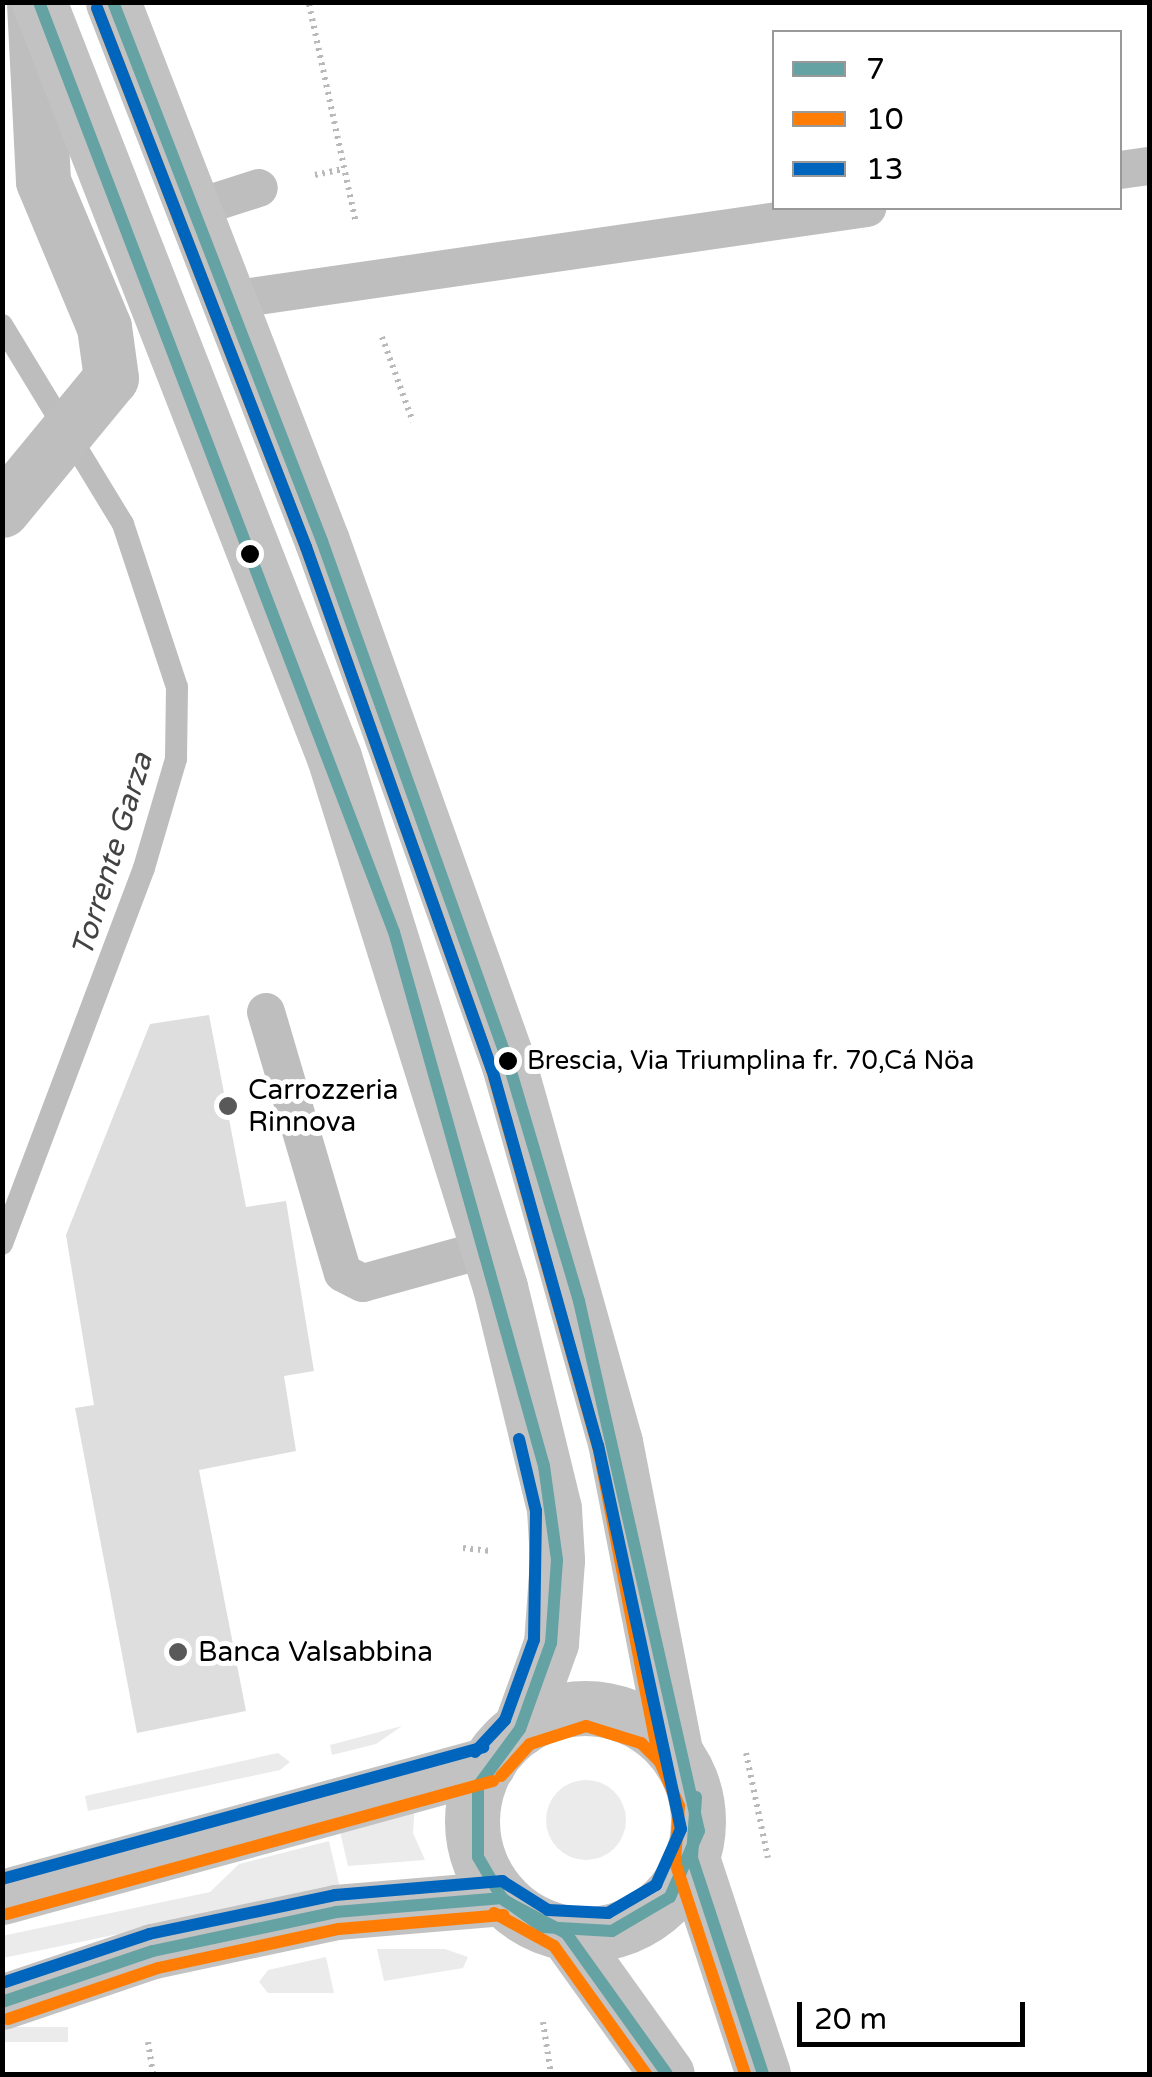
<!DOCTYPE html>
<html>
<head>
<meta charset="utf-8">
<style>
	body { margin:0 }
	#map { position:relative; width:1152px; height:2077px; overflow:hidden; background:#fff; font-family:"Varela Round",sans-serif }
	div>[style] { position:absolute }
	.green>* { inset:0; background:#ebebeb; transform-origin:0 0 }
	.round { border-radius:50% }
	.stream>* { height:22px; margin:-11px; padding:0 11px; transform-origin:11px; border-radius:11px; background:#bdbdbd }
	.building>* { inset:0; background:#dedede }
	.path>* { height:6px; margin-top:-3px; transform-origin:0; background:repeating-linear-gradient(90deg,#b9b9b9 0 2.5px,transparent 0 7.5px) }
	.lane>* { height:38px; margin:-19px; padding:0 19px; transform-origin:19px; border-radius:19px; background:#bebebe }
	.street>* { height:55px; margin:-27.5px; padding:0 27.5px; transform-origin:27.5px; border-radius:27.5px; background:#bebebe }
	.secondary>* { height:55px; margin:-27.5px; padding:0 27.5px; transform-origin:27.5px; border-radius:27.5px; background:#c2c2c2 }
	.secondary>.ring { margin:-27.5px; padding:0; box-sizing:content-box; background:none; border:55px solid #c2c2c2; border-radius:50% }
	.bus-1>* { height:12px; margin:-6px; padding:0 6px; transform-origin:6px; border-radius:6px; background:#65a2a3 }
	.bus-2>* { height:12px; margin:-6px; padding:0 6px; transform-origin:6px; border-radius:6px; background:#ff7d04 }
	.bus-3>* { height:12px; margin:-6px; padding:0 6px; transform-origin:6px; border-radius:6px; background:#0065bd }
	.dots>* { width:28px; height:28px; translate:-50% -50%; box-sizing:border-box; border:5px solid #fff; border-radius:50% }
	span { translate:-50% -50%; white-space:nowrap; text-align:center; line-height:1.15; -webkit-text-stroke:10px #fff; paint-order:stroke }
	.bus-label { font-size:26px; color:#000 }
	.left { translate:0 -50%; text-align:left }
	.poi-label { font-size:28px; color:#000 }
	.water-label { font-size:30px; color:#424242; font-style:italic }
	.frame { position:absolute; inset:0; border:5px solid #000; pointer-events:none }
	.legend { position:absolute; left:772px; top:30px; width:350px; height:180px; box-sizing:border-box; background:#fff; border:2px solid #999; margin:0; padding:12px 18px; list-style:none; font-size:30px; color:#000 }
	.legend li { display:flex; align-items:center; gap:20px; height:50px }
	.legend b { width:50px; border:2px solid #999 }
	.scale { position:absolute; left:797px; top:2002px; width:228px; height:45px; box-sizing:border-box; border:5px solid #000; border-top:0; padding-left:12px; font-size:30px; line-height:35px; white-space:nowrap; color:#000; -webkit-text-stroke:8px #fff; paint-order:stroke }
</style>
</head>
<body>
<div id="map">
	<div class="green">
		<div style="clip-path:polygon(402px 1726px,376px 1744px,332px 1755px,330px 1745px)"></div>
		<div style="clip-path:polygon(278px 1753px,290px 1762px,280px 1770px,88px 1811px,85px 1796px)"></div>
		<div class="round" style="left:546px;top:1780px;width:80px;height:80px"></div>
		<div style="clip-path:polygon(415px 1801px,413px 1833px,425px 1860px,348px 1866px,337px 1819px)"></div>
		<div style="clip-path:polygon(329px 1841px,340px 1888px,3px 1958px,2px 1936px,210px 1892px,239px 1864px)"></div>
		<div style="clip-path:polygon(377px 1949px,445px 1949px,468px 1957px,463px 1968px,384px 1981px)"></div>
		<div style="clip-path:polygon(326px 1957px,334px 1993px,268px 1993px,259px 1982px,268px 1970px)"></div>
		<div style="left:68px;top:2027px;width:15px;height:66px;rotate:90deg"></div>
	</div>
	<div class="stream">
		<div style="left:2px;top:325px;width:233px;rotate:58.7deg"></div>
		<div style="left:123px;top:524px;width:172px;rotate:71.7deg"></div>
		<div style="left:177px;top:687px;width:72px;rotate:90.8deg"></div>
		<div style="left:176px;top:759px;width:114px;rotate:106.4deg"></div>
		<div style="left:144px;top:868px;width:402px;rotate:110.7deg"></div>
	</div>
	<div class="building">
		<div style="clip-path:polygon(209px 1015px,246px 1207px,286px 1201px,314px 1371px,284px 1376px,296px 1451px,199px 1470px,246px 1711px,137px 1733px,75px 1408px,94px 1405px,66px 1235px,150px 1024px)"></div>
	</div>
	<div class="path">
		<div style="left:309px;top:4px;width:224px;rotate:77.9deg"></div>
		<div style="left:315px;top:175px;width:30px;rotate:-12deg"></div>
		<div style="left:382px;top:337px;width:90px;rotate:70deg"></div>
		<div style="left:463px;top:1548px;width:28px;rotate:6deg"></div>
		<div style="left:746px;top:1753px;width:107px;rotate:78.2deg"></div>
		<div style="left:543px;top:2022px;width:53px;rotate:81.3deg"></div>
		<div style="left:148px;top:2042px;width:32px;rotate:81deg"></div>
	</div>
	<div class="lane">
		<div style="left:1120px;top:170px;width:30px;rotate:-8deg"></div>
		<div style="left:193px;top:209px;width:69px;rotate:-17.7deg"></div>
		<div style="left:230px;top:300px;width:644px;rotate:-8.22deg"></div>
		<div style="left:266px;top:1012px;width:272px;rotate:73.6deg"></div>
		<div style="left:343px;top:1273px;width:22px;rotate:27deg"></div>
		<div style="left:363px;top:1283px;width:131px;rotate:-15.5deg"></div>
	</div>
	<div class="street">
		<div style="left:2px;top:510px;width:171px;rotate:-50.5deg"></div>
		<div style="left:111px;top:378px;width:51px;rotate:-97.8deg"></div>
		<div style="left:104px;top:327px;width:158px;rotate:-112.7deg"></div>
		<div style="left:43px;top:181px;width:179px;rotate:-92.9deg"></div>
	</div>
	<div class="secondary">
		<div style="left:39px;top:2px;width:811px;rotate:68.66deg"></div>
		<div style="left:334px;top:757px;width:555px;rotate:72.61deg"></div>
		<div style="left:500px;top:1287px;width:228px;rotate:76.3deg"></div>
		<div style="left:554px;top:1509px;width:51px;rotate:86.6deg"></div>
		<div style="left:557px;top:1560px;width:83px;rotate:94.1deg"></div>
		<div style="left:551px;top:1643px;width:91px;rotate:109.8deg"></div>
		<div style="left:113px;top:2px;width:578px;rotate:68.81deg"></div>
		<div style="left:322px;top:541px;width:556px;rotate:70.36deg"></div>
		<div style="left:509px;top:1065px;width:392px;rotate:74.3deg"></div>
		<div style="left:615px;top:1442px;width:316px;rotate:79deg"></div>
		<div class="ring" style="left:472px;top:1708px;width:171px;height:171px"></div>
		<div style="left:692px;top:1858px;width:227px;rotate:71.8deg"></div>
		<div style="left:2px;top:1897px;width:504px;rotate:-15.3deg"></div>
		<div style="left:566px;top:1933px;width:173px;rotate:54.4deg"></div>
		<div style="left:2px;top:2002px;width:159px;rotate:-18.7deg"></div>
		<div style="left:153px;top:1951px;width:187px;rotate:-12deg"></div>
		<div style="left:336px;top:1912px;width:167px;rotate:-4.8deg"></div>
	</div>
	<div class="bus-1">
		<div style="left:39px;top:2px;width:995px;rotate:69.11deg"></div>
		<div style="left:394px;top:932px;width:555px;rotate:74.31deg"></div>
		<div style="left:544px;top:1466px;width:95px;rotate:82.1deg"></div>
		<div style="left:557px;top:1560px;width:83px;rotate:94.1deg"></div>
		<div style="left:551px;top:1643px;width:91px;rotate:109.8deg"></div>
		<div style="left:520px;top:1729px;width:71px;rotate:126.4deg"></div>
		<div style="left:478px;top:1786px;width:71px;rotate:90deg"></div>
		<div style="left:478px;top:1857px;width:48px;rotate:59.7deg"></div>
		<div style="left:502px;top:1898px;width:49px;rotate:35.9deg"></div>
		<div style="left:542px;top:1927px;width:70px;rotate:3.3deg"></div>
		<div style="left:612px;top:1931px;width:67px;rotate:-30.4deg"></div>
		<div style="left:670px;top:1897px;width:72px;rotate:-66.3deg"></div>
		<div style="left:699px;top:1831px;width:543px;rotate:-102.76deg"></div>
		<div style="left:579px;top:1301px;width:246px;rotate:-106.5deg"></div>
		<div style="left:509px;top:1065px;width:556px;rotate:-109.64deg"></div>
		<div style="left:322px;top:541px;width:578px;rotate:-111.19deg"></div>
		<div style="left:696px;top:1797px;width:61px;rotate:93.8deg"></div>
		<div style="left:692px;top:1858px;width:227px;rotate:71.8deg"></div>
		<div style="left:505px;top:1901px;width:69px;rotate:27.7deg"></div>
		<div style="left:566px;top:1933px;width:173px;rotate:54.4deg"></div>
		<div style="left:2px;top:2002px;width:159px;rotate:-18.7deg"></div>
		<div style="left:153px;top:1951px;width:187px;rotate:-12deg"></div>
		<div style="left:336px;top:1912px;width:167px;rotate:-4.8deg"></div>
	</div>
	<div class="bus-2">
		<div style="left:97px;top:8px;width:578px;rotate:68.81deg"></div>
		<div style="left:306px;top:547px;width:555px;rotate:70.42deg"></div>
		<div style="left:492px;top:1070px;width:391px;rotate:74.3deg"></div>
		<div style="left:598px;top:1446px;width:315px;rotate:79deg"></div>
		<div style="left:501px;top:1776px;width:43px;rotate:-47.8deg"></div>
		<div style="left:530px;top:1744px;width:59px;rotate:-17.8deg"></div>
		<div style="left:586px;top:1726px;width:58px;rotate:17.2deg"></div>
		<div style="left:641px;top:1743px;width:27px;rotate:45deg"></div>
		<div style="left:660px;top:1762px;width:48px;rotate:66.6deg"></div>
		<div style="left:679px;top:1806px;width:56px;rotate:94.1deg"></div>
		<div style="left:675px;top:1862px;width:223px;rotate:71.7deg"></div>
		<div style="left:494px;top:1913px;width:68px;rotate:28.8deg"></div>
		<div style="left:554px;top:1946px;width:158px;rotate:54.3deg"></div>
		<div style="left:7px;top:1914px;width:504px;rotate:-15.3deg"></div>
		<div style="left:8px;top:2019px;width:158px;rotate:-18.8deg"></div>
		<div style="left:158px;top:1968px;width:185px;rotate:-12.2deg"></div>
		<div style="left:339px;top:1929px;width:165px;rotate:-4.9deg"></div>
	</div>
	<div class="bus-3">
		<div style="left:475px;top:1752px;width:44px;rotate:-46.8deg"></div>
		<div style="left:505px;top:1720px;width:85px;rotate:-70.1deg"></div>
		<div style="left:534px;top:1640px;width:129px;rotate:-89.1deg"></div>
		<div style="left:536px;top:1511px;width:74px;rotate:-103.3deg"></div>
		<div style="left:2px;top:1879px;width:499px;rotate:-15.3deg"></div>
		<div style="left:2px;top:1983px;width:155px;rotate:-18.4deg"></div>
		<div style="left:149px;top:1934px;width:190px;rotate:-11.8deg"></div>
		<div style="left:335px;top:1895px;width:168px;rotate:-4.8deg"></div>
		<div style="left:502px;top:1881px;width:54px;rotate:32.2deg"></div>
		<div style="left:548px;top:1910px;width:60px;rotate:2.9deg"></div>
		<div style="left:608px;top:1913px;width:56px;rotate:-30.3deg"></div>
		<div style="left:656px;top:1885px;width:61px;rotate:-65.9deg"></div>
		<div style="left:681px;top:1829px;width:392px;rotate:-102.2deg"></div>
		<div style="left:598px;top:1446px;width:391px;rotate:-105.7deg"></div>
		<div style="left:492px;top:1070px;width:555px;rotate:-109.58deg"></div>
		<div style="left:306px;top:547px;width:578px;rotate:-111.19deg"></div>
	</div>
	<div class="dots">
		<div style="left:250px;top:554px;background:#000"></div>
		<div style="left:508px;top:1061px;background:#000"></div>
		<div style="left:228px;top:1106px;background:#595959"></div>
		<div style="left:178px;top:1652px;background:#595959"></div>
	</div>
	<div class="bus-label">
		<span class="left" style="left:527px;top:1061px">Brescia, Via Triumplina fr. 70,Cá Nöa</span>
	</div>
	<div class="poi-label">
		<span class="left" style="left:248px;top:1106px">Carrozzeria<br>Rinnova</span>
		<span class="left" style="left:198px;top:1652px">Banca Valsabbina</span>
	</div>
	<div class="water-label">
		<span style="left:113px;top:855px;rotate:-73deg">Torrente Garza</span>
	</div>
	<div class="frame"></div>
	<ul class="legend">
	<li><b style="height:12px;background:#65a2a3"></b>7</li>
	<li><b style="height:12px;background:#ff7d04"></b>10</li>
	<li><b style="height:12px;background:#0065bd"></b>13</li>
	</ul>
	<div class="scale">20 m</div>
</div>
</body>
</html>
